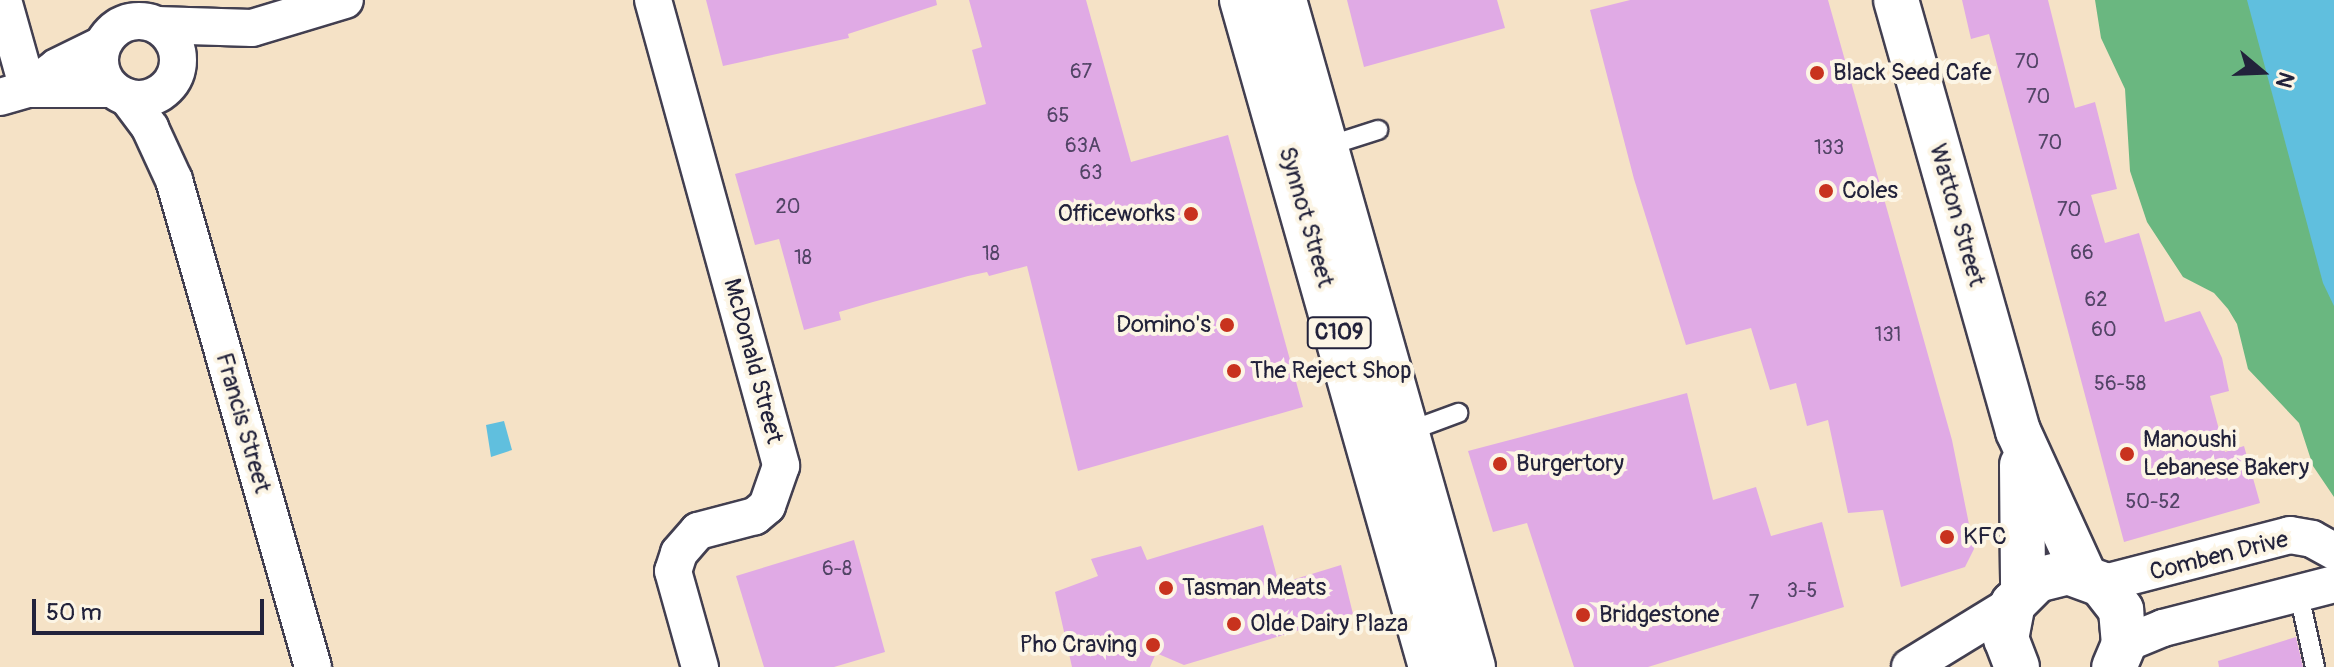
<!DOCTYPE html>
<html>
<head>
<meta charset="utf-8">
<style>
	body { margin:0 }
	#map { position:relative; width:2334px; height:667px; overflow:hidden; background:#f5e2c6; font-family:Pangolin,sans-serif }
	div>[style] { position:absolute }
	.forest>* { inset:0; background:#6ab780 }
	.water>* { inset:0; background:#60bfde }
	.building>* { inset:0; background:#e0aae5 }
	.roads { filter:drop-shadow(2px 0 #423f50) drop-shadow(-2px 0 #423f50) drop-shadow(0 2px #423f50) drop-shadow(0 -2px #423f50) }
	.service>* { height:18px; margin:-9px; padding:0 9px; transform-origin:9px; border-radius:9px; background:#fff }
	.minor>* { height:36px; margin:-18px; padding:0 18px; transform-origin:18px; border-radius:18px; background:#fff }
	.minor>.ring { margin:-18px; padding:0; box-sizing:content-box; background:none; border:36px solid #fff; border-radius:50% }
	.tertiary>* { height:44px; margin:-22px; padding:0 22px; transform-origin:22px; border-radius:22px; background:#fff }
	.trunk>* { height:44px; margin:-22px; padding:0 22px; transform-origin:22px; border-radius:22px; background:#fff }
	.dots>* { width:22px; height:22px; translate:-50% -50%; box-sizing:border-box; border:4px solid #fcf5e5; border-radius:50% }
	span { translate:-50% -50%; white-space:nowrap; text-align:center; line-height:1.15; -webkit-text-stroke:8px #fcf5e5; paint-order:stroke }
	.number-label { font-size:20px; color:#524466 }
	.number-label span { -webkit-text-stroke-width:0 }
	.shield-label span { padding:2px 6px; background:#fcf5e5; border:2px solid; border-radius:6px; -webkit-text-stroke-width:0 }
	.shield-label { font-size:22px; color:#22223b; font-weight:700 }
	.poi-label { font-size:24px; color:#22223b }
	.left { translate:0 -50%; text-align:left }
	.right { translate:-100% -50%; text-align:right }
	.street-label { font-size:24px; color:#22223b }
	.north { position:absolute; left:2222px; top:32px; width:80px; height:80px; -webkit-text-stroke:6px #fcf5e5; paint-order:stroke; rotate:109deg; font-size:22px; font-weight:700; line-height:32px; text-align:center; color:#22223b }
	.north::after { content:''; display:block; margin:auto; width:28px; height:36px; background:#22223b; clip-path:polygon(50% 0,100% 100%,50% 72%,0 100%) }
	.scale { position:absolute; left:32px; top:599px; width:232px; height:36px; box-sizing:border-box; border:4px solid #22223b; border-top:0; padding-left:10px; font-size:24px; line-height:28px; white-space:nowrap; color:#22223b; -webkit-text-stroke:6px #fcf5e5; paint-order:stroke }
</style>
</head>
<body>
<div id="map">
	<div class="forest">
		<div style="clip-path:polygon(2095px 0,2334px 0,2334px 497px,2313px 466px,2299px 423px,2248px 369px,2237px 324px,2228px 309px,2214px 293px,2183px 277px,2147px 222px,2130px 171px,2125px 89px,2101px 38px)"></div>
	</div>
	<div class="water">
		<div style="clip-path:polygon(2247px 0,2334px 0,2334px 306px,2323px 283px)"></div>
		<div style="clip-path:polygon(504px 421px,512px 450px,491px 457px,486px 425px)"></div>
	</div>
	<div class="building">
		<div style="clip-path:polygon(706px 0,936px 0,937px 5px,848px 34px,849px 38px,723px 66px)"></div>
		<div style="clip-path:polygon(969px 0,1086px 0,1131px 162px,1228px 135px,1303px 407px,1078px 471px,1027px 266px,989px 276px,987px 272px,968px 276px,873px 302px,839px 312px,841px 320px,804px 330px,779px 239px,755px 245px,735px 174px,986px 104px,972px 50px,982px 47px)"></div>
		<div style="clip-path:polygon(1347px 0,1497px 0,1505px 28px,1364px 67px)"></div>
		<div style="clip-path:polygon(1630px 0,1828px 0,1952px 440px,1974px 549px,1965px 567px,1901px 587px,1883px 510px,1848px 513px,1828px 420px,1807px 426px,1796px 383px,1770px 390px,1751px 328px,1686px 345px,1634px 179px,1590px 10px)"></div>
		<div style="clip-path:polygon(1962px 0,2048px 0,2075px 108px,2095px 102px,2117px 189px,2091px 195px,2105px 243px,2139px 233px,2165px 322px,2200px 311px,2222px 358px,2229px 391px,2210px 396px,2225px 452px,2244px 446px,2260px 503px,2124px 542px,1989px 34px,1971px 39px)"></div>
		<div style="clip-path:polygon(1687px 393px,1713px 500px,1756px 487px,1771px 536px,1822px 522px,1844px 607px,1648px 667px,1574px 667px,1527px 523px,1493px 532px,1468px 451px)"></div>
		<div style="clip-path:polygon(1263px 525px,1279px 584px,1341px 565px,1353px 614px,1184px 665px,1156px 653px,1150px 667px,1072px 667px,1055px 592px,1098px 576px,1091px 559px,1141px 546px,1147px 560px)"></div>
		<div style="clip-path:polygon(854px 540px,885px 652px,834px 667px,764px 667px,736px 576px)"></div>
		<div style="clip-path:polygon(2296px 637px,2303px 667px,2219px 667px,2218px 661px)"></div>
	</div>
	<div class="roads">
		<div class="service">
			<div style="left:1325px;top:147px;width:56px;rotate:-17.8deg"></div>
			<div style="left:1404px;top:433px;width:58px;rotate:-20.3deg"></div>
			<div style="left:2299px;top:595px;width:74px;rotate:77.5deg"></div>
		</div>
		<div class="minor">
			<div style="left:3px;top:0;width:92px;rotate:74.3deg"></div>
			<div style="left:653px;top:0;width:483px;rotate:74.6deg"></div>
			<div style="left:781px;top:466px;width:42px;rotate:109.3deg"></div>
			<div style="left:767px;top:506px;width:16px;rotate:140deg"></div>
			<div style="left:755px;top:516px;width:59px;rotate:165.3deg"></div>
			<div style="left:698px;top:531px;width:29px;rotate:131deg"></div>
			<div style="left:679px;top:553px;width:19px;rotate:108deg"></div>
			<div style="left:673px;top:571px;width:100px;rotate:74.3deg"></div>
			<div class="ring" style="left:100px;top:21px;width:42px;height:42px"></div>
			<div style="left:157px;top:25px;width:95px;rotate:1.8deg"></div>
			<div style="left:252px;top:28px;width:97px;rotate:-16.8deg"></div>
			<div style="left:28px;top:89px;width:36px;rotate:-37deg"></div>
			<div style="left:57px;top:67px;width:50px;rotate:-26.1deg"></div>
			<div style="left:0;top:97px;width:29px;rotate:-16deg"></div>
			<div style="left:28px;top:89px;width:84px"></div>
			<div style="left:127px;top:97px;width:39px;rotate:53deg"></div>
			<div style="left:150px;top:128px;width:57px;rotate:65.2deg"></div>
			<div style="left:174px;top:180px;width:506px;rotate:74.07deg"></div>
			<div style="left:2101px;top:584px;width:195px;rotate:-14.5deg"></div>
			<div style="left:2290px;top:535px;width:22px;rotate:10deg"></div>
			<div style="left:2312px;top:539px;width:25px;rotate:29deg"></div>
			<div style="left:2124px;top:644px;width:42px;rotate:-22.3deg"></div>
			<div style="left:2163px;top:628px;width:177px;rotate:-14.4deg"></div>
			<div style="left:1910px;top:667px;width:121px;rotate:-31.5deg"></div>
		</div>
		<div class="tertiary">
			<div style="left:1896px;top:0;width:448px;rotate:74.2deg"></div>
			<div style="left:2018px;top:431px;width:158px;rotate:65.4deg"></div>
			<div style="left:2022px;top:465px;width:125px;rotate:89.5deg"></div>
			<div style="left:2017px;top:667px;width:30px;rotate:-111deg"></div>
			<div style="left:2006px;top:639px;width:36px;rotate:-79deg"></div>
			<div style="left:2013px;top:604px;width:34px;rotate:-45deg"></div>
			<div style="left:2037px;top:580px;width:32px;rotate:-14deg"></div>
			<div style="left:2068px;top:572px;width:35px;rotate:20deg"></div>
			<div style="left:2101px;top:584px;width:33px;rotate:52deg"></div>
			<div style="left:2121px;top:610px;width:34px;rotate:85deg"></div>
			<div style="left:2124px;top:644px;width:25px;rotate:113deg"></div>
		</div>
		<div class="trunk">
			<div style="left:1242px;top:0;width:693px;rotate:74.18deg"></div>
			<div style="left:1284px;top:0;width:693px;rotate:74.18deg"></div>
		</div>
	</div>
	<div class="dots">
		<div style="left:1817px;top:73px;background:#c8321e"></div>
		<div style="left:1826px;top:191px;background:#c8321e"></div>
		<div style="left:1191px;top:214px;background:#c8321e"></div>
		<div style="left:1227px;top:325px;background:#c8321e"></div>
		<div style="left:1234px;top:371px;background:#c8321e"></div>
		<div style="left:2127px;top:454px;background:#c8321e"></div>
		<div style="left:1500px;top:464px;background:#c8321e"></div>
		<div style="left:1947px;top:537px;background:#c8321e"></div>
		<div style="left:1166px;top:588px;background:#c8321e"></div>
		<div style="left:1583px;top:615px;background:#c8321e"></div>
		<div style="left:1234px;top:624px;background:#c8321e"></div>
		<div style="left:1153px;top:645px;background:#c8321e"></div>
	</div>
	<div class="number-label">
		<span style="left:2027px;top:61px">70</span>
		<span style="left:1081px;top:71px">67</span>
		<span style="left:2038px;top:96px">70</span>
		<span style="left:1058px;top:115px">65</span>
		<span style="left:2050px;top:142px">70</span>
		<span style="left:1083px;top:145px">63A</span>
		<span style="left:1829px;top:147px">133</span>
		<span style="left:1091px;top:172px">63</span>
		<span style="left:788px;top:206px">20</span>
		<span style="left:2069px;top:209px">70</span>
		<span style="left:2082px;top:252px">66</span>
		<span style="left:991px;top:253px">18</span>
		<span style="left:803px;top:257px">18</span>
		<span style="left:2096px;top:299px">62</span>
		<span style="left:2104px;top:329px">60</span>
		<span style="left:1888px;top:334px">131</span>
		<span style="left:2120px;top:383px">56-58</span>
		<span style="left:2153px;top:501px">50-52</span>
		<span style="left:837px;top:568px">6-8</span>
		<span style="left:1802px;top:590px">3-5</span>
		<span style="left:1754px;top:602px">7</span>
	</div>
	<div class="shield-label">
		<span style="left:1339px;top:333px">C109</span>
	</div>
	<div class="poi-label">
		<span class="left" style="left:1833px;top:73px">Black Seed Cafe</span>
		<span class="left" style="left:1842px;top:191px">Coles</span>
		<span class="right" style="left:1175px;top:214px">Officeworks</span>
		<span class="right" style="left:1211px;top:325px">Domino's</span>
		<span class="left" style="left:1250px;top:371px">The Reject Shop</span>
		<span class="left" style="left:2143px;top:454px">Manoushi<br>Lebanese Bakery</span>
		<span class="left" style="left:1516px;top:464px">Burgertory</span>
		<span class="left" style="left:1963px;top:537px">KFC</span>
		<span class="left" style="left:1182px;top:588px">Tasman Meats</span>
		<span class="left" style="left:1599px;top:615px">Bridgestone</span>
		<span class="left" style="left:1250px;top:624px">Olde Dairy Plaza</span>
		<span class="right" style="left:1137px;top:645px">Pho Craving</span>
	</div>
	<div class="street-label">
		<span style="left:1957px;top:215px;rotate:74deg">Watton Street</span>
		<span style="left:1306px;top:217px;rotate:74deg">Synnot Street</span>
		<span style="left:753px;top:361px;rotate:75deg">McDonald Street</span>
		<span style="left:243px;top:423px;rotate:74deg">Francis Street</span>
		<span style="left:2219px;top:556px;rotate:-14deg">Comben Drive</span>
	</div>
	<div class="north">N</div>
	<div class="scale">50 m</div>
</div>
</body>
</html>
